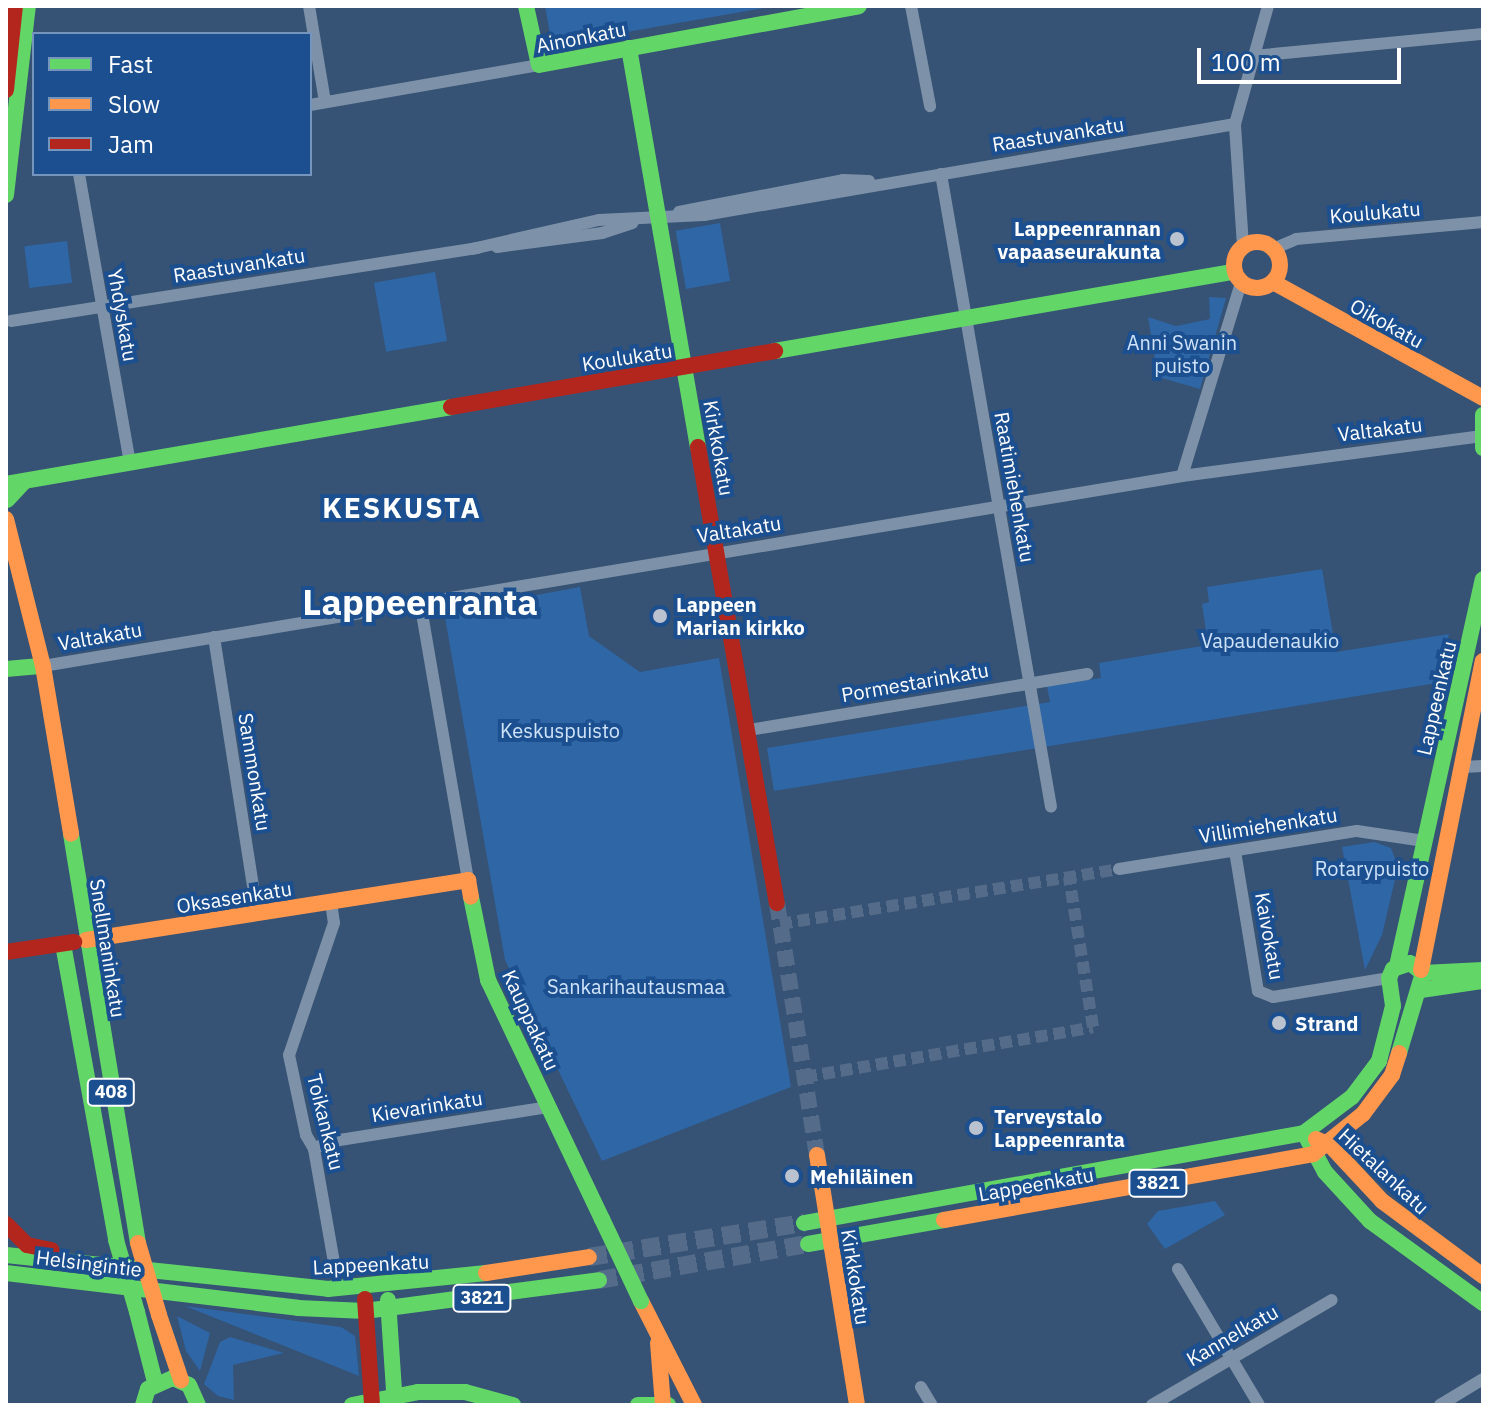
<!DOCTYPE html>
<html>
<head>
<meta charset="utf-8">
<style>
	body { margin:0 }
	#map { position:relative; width:1489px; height:1411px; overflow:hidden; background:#365274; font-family:"IBM Plex Sans",sans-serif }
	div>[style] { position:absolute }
	.green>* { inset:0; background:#2f66a5; transform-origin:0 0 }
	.street-tunnel>* { height:12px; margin-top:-6px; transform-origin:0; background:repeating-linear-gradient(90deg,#546c89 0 12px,transparent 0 18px) }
	.secondary-tunnel>* { height:16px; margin-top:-8px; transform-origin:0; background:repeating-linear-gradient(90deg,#546c89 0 16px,transparent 0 24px) }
	.primary-tunnel>* { height:18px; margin-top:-9px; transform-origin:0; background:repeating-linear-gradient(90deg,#546c89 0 18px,transparent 0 27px) }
	.street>* { height:12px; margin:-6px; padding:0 6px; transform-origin:6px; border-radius:6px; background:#7d92a8 }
	.fast>* { height:16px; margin:-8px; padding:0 8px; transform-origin:8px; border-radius:8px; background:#63d668 }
	.slow>* { height:16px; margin:-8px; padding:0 8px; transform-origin:8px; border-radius:8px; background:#ff974d }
	.slow>.ring { margin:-8px; padding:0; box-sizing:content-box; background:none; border:16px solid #ff974d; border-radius:50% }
	.jam>* { height:16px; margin:-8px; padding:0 8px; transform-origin:8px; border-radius:8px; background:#b3261e }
	.fast-bridge>* { height:16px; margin:-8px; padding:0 8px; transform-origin:8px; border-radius:8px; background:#63d668 }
	.slow-bridge>* { height:16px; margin:-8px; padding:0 8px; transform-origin:8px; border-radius:8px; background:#ff974d }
	.dots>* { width:22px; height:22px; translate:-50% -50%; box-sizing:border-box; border:4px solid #1b4f8f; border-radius:50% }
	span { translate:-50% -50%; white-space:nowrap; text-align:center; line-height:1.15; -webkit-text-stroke:8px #1b4f8f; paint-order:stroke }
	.shield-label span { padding:2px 6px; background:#1b4f8f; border:2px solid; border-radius:6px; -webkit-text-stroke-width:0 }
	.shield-label { font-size:18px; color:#fff; font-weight:700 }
	.street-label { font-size:20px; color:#fff }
	.poi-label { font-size:20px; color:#fff; font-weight:700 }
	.right { translate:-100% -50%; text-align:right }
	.left { translate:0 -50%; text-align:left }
	.park-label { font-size:20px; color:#cfe3fa }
	.district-label { font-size:28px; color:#fff; font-weight:700; letter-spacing:2px }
	.town-label { font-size:36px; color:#fff; font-weight:700 }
	.frame { position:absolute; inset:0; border:8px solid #fff; pointer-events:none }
	.legend { position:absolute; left:32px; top:32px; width:280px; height:144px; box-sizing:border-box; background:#1b4f8f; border:2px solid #7695bc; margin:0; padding:10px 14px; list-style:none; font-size:24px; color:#fff }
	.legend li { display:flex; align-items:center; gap:16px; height:40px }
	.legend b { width:40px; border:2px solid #7695bc }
	.scale { position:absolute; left:1197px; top:48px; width:204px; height:36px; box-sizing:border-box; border:4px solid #fff; border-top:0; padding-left:10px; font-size:24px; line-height:28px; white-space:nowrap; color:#fff; -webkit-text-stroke:6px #1b4f8f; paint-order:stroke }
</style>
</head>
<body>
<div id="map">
	<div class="green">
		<div style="clip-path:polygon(545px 6px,776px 6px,558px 44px,551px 40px)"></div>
		<div style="left:720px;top:223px;width:59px;height:45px;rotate:80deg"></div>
		<div style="left:67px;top:241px;width:42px;height:43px;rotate:83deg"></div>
		<div style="left:435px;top:272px;width:70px;height:62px;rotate:80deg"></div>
		<div style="clip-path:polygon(1209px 297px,1226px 298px,1200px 389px,1158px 377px,1148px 317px,1176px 326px,1210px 319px)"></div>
		<div style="clip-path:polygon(1322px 569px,1336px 652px,1449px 634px,1437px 683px,774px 791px,767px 748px,1050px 702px,1047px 686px,1101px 678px,1099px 663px,1208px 645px,1202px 604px,1209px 602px,1207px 587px)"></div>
		<div style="clip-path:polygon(580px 587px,589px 636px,640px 672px,719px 658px,791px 1087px,602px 1161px,505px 960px,444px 612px)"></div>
		<div style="clip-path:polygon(1374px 842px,1391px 848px,1398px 867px,1382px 935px,1365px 970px,1342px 847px)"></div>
		<div style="clip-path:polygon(1215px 1201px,1225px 1215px,1165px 1249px,1147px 1224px,1158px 1211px)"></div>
		<div style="clip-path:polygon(185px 1306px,341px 1327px,355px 1336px,359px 1376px)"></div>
		<div style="clip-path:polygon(177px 1316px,210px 1333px,200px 1371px,186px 1351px)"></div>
		<div style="clip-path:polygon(230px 1337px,284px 1353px,233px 1365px,234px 1400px,218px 1396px,204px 1384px,220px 1342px)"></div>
	</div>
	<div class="street-tunnel">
		<div style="left:780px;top:924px;width:343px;rotate:-9.2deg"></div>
		<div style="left:805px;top:1077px;width:292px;rotate:-9.8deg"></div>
		<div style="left:1093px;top:1027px;width:152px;rotate:-99.1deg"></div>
	</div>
	<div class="secondary-tunnel">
		<div style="left:777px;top:903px;width:255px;rotate:81deg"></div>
	</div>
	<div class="primary-tunnel">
		<div style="left:589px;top:1257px;width:218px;rotate:-9deg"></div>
		<div style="left:599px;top:1280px;width:212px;rotate:-9.8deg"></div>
	</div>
	<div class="street">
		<div style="left:309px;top:6px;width:97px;rotate:80.5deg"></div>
		<div style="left:911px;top:6px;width:102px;rotate:79.2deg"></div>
		<div style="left:1253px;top:56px;width:231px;rotate:-5.5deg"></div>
		<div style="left:310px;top:105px;width:232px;rotate:-9.9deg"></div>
		<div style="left:79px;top:174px;width:293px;rotate:80deg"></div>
		<div style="left:941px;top:174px;width:642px;rotate:80.14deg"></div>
		<div style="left:679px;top:212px;width:167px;rotate:-11deg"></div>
		<div style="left:843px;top:180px;width:26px;rotate:2deg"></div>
		<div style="left:1243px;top:246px;width:122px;rotate:-93.8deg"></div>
		<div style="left:1235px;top:124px;width:123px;rotate:-74.4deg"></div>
		<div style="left:497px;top:247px;width:106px;rotate:-7.6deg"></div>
		<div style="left:602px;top:233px;width:32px;rotate:-18deg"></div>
		<div style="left:472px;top:249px;width:130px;rotate:-12.9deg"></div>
		<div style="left:599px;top:220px;width:105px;rotate:-2.7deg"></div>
		<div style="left:704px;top:215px;width:539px;rotate:-9.72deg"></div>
		<div style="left:1273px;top:249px;width:25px;rotate:-23deg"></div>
		<div style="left:1296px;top:239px;width:188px;rotate:-5.2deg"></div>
		<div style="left:11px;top:321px;width:473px;rotate:-8.9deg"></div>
		<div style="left:1182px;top:476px;width:202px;rotate:-73deg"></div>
		<div style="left:420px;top:602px;width:282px;rotate:80.2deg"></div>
		<div style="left:214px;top:637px;width:279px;rotate:81.1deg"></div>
		<div style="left:43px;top:666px;width:1155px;rotate:-9.47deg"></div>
		<div style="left:1182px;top:476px;width:301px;rotate:-7.6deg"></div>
		<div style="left:749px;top:730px;width:343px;rotate:-9.4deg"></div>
		<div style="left:1462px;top:767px;width:21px;rotate:-3deg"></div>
		<div style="left:1235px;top:851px;width:142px;rotate:80.7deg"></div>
		<div style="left:1258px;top:991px;width:16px;rotate:22deg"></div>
		<div style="left:1273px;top:997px;width:118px;rotate:-9.3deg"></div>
		<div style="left:1119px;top:869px;width:241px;rotate:-9.1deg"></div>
		<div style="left:1357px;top:831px;width:68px;rotate:8.5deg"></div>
		<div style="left:331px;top:902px;width:21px;rotate:82deg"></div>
		<div style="left:334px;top:923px;width:139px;rotate:108.8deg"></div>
		<div style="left:289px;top:1055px;width:82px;rotate:78deg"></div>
		<div style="left:306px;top:1135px;width:16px;rotate:60deg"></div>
		<div style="left:314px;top:1149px;width:115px;rotate:80deg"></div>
		<div style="left:314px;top:1149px;width:15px;rotate:-28deg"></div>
		<div style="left:327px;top:1142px;width:225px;rotate:-9deg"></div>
		<div style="left:1178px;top:1269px;width:158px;rotate:59.2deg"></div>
		<div style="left:921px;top:1387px;width:21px;rotate:59deg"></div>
		<div style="left:1152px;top:1405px;width:208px;rotate:-30.3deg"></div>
		<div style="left:1440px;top:1405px;width:50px;rotate:-31.2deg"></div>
	</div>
	<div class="fast">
		<div style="left:526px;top:6px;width:60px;rotate:77.6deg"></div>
		<div style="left:539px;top:65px;width:325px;rotate:-10.4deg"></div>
		<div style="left:629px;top:48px;width:405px;rotate:80.2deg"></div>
		<div style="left:6px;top:195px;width:190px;rotate:-83.4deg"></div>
		<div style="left:775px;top:351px;width:466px;rotate:-9.8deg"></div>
		<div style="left:1483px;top:415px;width:33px;rotate:90deg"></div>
		<div style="left:6px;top:484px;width:452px;rotate:-9.8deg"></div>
		<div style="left:7px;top:500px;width:26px;rotate:-47deg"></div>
		<div style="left:6px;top:669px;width:37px;rotate:-5deg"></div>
		<div style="left:71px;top:834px;width:414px;rotate:80.7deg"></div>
		<div style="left:471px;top:897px;width:85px;rotate:78.4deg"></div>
		<div style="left:488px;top:980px;width:265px;rotate:64.5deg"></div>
		<div style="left:63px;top:944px;width:301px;rotate:79.8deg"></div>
		<div style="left:1397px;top:966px;width:396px;rotate:-77.5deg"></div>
		<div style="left:1423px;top:973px;width:60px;rotate:-2.9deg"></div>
		<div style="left:1421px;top:990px;width:63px;rotate:-8.3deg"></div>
		<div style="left:1304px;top:1133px;width:44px;rotate:61.7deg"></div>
		<div style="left:1325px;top:1172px;width:67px;rotate:47.4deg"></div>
		<div style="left:1370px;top:1221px;width:140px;rotate:36deg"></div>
		<div style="left:804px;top:1223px;width:508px;rotate:-10.2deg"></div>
		<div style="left:1304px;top:1133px;width:60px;rotate:-36.9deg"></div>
		<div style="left:1352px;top:1097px;width:45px;rotate:-53.1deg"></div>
		<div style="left:1379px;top:1061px;width:57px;rotate:-75.7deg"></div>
		<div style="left:1393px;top:1006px;width:28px;rotate:-98deg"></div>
		<div style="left:1389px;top:978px;width:10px;rotate:-66deg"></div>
		<div style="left:1393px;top:969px;width:18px;rotate:-19deg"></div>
		<div style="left:1410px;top:963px;width:16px;rotate:38deg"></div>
		<div style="left:1423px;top:973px;width:84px;rotate:106.7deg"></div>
		<div style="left:808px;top:1244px;width:138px;rotate:-10deg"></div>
		<div style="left:6px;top:1255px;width:324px;rotate:6deg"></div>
		<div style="left:328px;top:1289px;width:159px;rotate:-5.8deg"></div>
		<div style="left:6px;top:1273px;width:294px;rotate:6.8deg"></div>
		<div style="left:298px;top:1308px;width:67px;rotate:2.6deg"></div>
		<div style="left:365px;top:1311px;width:236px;rotate:-7.5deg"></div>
		<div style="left:388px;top:1300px;width:105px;rotate:86.2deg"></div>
		<div style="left:137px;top:1312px;width:72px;rotate:75.6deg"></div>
		<div style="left:143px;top:1405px;width:17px;rotate:-73deg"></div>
		<div style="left:148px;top:1389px;width:27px;rotate:-24deg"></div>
		<div style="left:173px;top:1378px;width:17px;rotate:24deg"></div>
		<div style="left:189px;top:1385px;width:22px;rotate:66deg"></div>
		<div style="left:352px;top:1405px;width:67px;rotate:-11.1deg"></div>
		<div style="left:418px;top:1392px;width:47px"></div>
		<div style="left:465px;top:1392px;width:50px;rotate:15.2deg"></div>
		<div style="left:638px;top:1405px;width:30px"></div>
	</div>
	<div class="slow">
		<div class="ring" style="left:1234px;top:242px;width:30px;height:30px"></div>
		<div style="left:1273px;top:282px;width:240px;rotate:28.9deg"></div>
		<div style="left:6px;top:519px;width:152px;rotate:75.9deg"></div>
		<div style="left:43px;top:666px;width:170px;rotate:80.5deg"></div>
		<div style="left:86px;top:940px;width:387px;rotate:-8.9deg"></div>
		<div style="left:468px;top:880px;width:17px;rotate:80deg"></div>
		<div style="left:1421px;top:970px;width:315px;rotate:-78.7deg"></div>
		<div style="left:1316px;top:1139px;width:15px;rotate:23deg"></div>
		<div style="left:1330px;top:1145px;width:76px;rotate:47.1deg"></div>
		<div style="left:1382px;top:1201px;width:126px;rotate:36.6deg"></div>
		<div style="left:817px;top:1155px;width:253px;rotate:80.9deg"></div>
		<div style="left:944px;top:1220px;width:375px;rotate:-10.1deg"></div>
		<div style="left:1313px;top:1154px;width:64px;rotate:-38.7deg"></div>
		<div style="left:1363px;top:1114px;width:49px;rotate:-53.4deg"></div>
		<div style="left:1392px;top:1075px;width:23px;rotate:-72deg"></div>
		<div style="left:486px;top:1273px;width:104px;rotate:-8.8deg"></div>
		<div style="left:641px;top:1301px;width:117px;rotate:63deg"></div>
		<div style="left:159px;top:1315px;width:69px;rotate:71.3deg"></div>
		<div style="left:658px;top:1343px;width:62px;rotate:85.4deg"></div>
	</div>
	<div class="jam">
		<div style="left:6px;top:90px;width:84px;rotate:-83.9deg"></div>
		<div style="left:451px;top:407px;width:329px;rotate:-9.8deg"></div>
		<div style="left:698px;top:447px;width:463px;rotate:80.2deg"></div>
		<div style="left:6px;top:952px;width:69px;rotate:-8.4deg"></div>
		<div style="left:6px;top:1224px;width:30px;rotate:45deg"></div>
		<div style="left:27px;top:1245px;width:25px;rotate:12deg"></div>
		<div style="left:365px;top:1299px;width:106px;rotate:86.2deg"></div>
	</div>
	<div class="fast-bridge">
		<div style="left:602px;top:1219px;width:91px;rotate:64.6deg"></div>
		<div style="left:116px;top:1240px;width:75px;rotate:73.7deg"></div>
	</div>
	<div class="slow-bridge">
		<div style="left:138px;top:1243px;width:75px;rotate:73.7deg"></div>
	</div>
	<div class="dots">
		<div style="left:1177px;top:239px;background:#b9c2ce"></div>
		<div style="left:660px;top:616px;background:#b9c2ce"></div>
		<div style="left:1279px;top:1023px;background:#b9c2ce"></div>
		<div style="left:976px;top:1128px;background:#b9c2ce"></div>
		<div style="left:792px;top:1176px;background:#b9c2ce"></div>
	</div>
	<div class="shield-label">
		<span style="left:111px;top:1092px">408</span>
		<span style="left:1158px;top:1183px">3821</span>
		<span style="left:482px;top:1298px">3821</span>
	</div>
	<div class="street-label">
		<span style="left:581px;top:37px;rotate:-11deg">Ainonkatu</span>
		<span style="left:1058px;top:134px;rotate:-9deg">Raastuvankatu</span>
		<span style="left:1375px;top:212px;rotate:-5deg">Koulukatu</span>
		<span style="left:239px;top:265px;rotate:-9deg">Raastuvankatu</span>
		<span style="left:123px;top:315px;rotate:80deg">Yhdyskatu</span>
		<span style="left:1387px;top:323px;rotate:29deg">Oikokatu</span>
		<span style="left:627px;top:357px;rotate:-9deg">Koulukatu</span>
		<span style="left:1380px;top:429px;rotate:-7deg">Valtakatu</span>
		<span style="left:719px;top:448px;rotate:80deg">Kirkkokatu</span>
		<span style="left:1015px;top:487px;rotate:80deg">Raatimiehenkatu</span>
		<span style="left:739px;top:529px;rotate:-9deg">Valtakatu</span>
		<span style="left:100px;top:636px;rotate:-10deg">Valtakatu</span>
		<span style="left:915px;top:682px;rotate:-10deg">Pormestarinkatu</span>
		<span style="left:1436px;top:698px;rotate:-77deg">Lappeenkatu</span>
		<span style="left:255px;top:772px;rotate:81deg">Sammonkatu</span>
		<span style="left:1268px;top:825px;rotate:-9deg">Villimiehenkatu</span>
		<span style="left:234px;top:897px;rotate:-9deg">Oksasenkatu</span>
		<span style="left:1270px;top:936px;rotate:80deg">Kaivokatu</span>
		<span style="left:108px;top:948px;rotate:81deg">Snellmaninkatu</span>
		<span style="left:531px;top:1020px;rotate:65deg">Kauppakatu</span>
		<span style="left:427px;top:1106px;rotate:-9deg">Kievarinkatu</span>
		<span style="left:326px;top:1122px;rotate:76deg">Toikankatu</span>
		<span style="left:1384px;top:1171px;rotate:43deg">Hietalankatu</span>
		<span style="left:1036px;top:1184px;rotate:-10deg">Lappeenkatu</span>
		<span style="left:89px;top:1263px;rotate:7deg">Helsingintie</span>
		<span style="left:371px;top:1264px;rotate:-3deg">Lappeenkatu</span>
		<span style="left:856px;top:1277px;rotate:81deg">Kirkkokatu</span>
		<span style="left:1232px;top:1335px;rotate:-30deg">Kannelkatu</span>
	</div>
	<div class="poi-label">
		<span class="right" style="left:1161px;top:240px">Lappeenrannan<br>vapaaseurakunta</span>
		<span class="left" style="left:676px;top:616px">Lappeen<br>Marian kirkko</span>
		<span class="left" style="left:1295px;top:1023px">Strand</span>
		<span class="left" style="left:994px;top:1128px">Terveystalo<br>Lappeenranta</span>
		<span class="left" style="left:810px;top:1176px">Mehiläinen</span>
	</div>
	<div class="park-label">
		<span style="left:1182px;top:354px">Anni Swanin<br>puisto</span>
		<span style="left:1270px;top:640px">Vapaudenaukio</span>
		<span style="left:560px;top:730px">Keskuspuisto</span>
		<span style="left:1372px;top:868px">Rotarypuisto</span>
		<span style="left:636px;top:986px">Sankarihautausmaa</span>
	</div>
	<div class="district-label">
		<span style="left:402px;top:508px">KESKUSTA</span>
	</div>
	<div class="town-label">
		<span style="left:420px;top:602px">Lappeenranta</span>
	</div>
	<div class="frame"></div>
	<ul class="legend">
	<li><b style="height:10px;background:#63d668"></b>Fast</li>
	<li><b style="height:10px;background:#ff974d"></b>Slow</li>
	<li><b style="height:10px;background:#b3261e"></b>Jam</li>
	</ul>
	<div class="scale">100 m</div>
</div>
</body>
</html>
